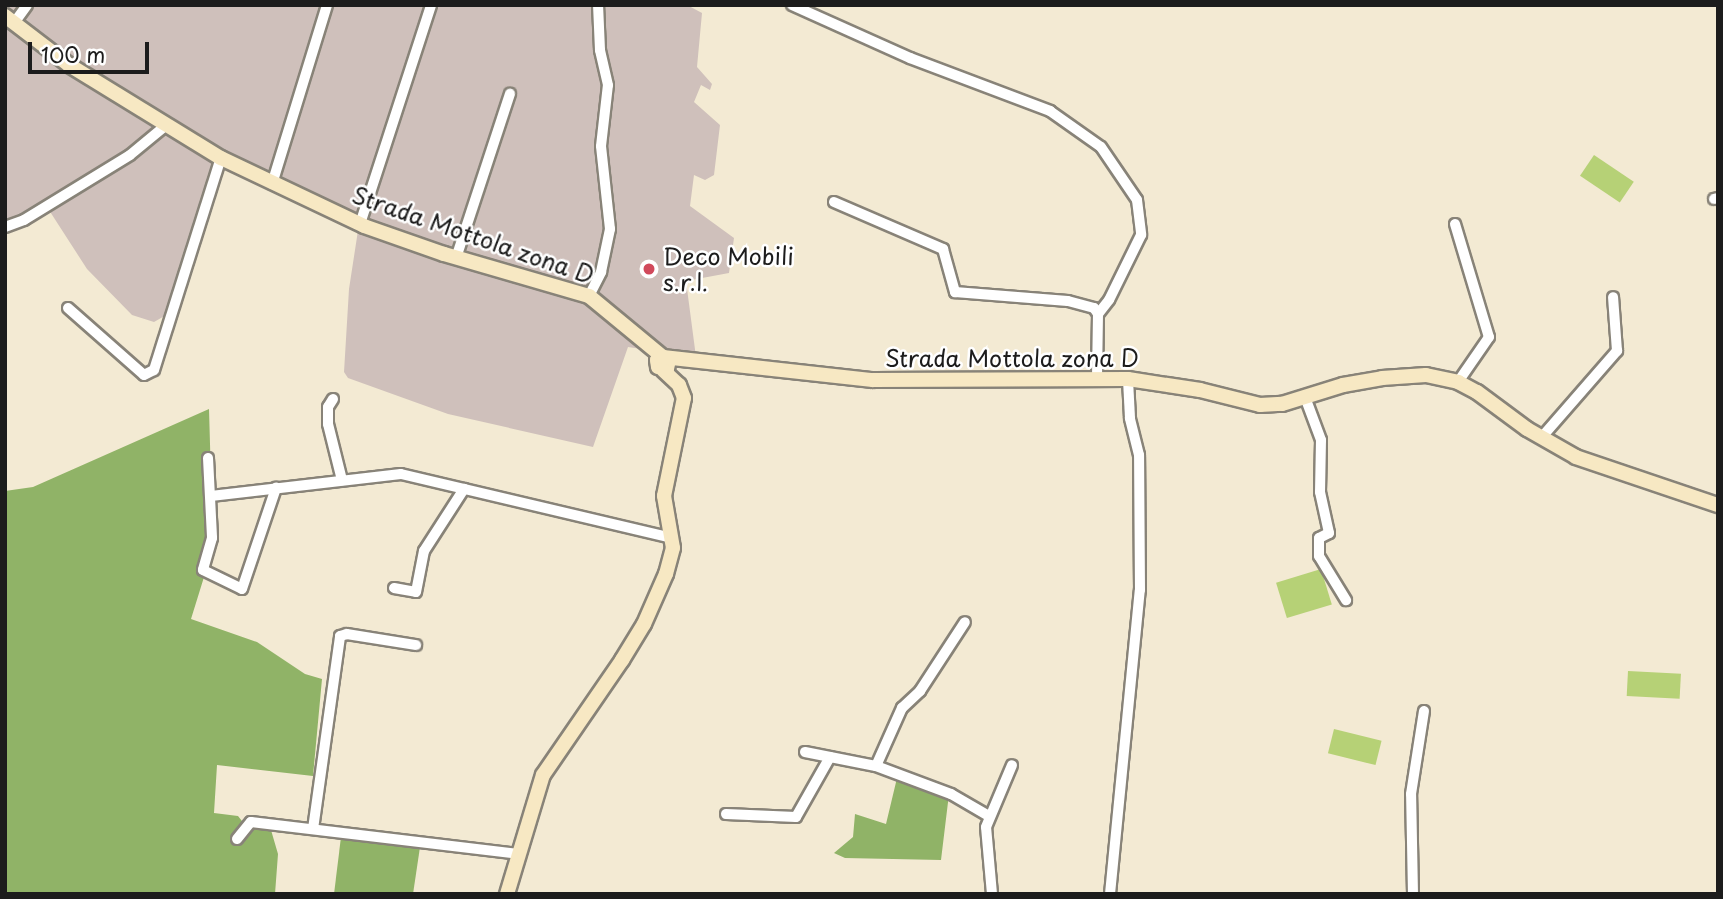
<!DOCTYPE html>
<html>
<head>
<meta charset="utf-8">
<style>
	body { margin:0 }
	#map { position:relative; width:1723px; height:899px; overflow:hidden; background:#f3ead3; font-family:"Playpen Sans",sans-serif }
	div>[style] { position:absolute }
	.industrial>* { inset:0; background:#cfc0bb }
	.green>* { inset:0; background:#b6d176; transform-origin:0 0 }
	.forest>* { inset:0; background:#90b367 }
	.roads { filter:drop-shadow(2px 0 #888378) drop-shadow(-2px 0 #888378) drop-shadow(0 2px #888378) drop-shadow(0 -2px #888378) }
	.street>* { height:10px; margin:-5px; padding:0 5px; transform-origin:5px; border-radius:5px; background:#fff }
	.secondary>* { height:14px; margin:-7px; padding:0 7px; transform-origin:7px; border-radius:7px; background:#f7e8c3 }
	.dots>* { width:19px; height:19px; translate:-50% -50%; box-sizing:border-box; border:4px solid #fff; border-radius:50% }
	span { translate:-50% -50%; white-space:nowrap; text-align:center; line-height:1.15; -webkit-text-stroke:5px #fff; paint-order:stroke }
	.street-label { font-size:23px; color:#1c1c1c }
	.poi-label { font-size:23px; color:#1c1c1c }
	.left { translate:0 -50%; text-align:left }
	.frame { position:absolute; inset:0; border:7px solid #1c1c1c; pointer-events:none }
	.scale { position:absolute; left:28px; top:42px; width:121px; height:32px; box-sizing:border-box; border:4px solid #1c1c1c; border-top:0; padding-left:9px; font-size:21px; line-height:24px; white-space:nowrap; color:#1c1c1c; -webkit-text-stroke:5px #fff; paint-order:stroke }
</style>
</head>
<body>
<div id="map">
	<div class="industrial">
		<div style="clip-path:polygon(5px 5px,687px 5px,702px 13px,697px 67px,712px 84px,710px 90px,701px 85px,694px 102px,720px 125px,714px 175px,705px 180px,694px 175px,690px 206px,734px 238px,729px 273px,686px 281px,696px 357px,628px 347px,593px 447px,448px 414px,348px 378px,344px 372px,349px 289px,359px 224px,218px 155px,168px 314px,154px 322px,132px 315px,87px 269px,47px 207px,7px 221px)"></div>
	</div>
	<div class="green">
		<div style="left:1594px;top:155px;width:48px;height:25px;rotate:34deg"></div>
		<div style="left:1321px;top:569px;width:37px;height:47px;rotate:73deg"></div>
		<div style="left:1628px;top:671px;width:53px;height:25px;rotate:3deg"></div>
		<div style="left:1334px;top:729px;width:49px;height:25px;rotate:14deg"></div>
	</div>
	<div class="forest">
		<div style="clip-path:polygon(209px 409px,213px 548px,191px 619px,257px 642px,305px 674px,322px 679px,313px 776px,217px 765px,214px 813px,238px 816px,249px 830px,271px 830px,278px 854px,275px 894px,5px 894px,5px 491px,33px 487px)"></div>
		<div style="clip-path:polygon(897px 778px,949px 794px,941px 860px,845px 858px,834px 853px,853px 837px,855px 814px,886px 824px)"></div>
		<div style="clip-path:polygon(341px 837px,420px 847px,413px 894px,334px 894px)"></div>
	</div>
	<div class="roads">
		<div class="street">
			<div style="left:792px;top:5px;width:129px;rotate:24.2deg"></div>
			<div style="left:910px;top:58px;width:150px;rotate:20.7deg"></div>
			<div style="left:1050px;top:111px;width:62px;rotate:35.2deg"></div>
			<div style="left:1101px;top:147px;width:64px;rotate:55.8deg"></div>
			<div style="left:1137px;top:200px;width:35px;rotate:83deg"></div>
			<div style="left:1141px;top:235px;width:72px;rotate:116.2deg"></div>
			<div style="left:1109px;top:300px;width:18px;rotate:128deg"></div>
			<div style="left:1098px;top:314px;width:64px;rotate:90.9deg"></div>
			<div style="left:14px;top:23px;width:22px;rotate:-54deg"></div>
			<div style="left:272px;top:184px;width:187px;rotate:-72.9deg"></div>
			<div style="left:1714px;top:199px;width:4px;rotate:-14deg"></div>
			<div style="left:834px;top:202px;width:119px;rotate:23.3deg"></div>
			<div style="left:943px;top:249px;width:45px;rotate:74.4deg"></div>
			<div style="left:955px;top:292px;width:113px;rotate:4.6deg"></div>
			<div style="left:1068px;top:301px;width:27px;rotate:15deg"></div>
			<div style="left:1094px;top:308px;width:7px;rotate:56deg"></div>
			<div style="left:360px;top:224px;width:230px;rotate:-72deg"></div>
			<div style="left:1455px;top:224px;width:118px;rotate:73.3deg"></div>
			<div style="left:1489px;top:337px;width:55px;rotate:124.6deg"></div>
			<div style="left:5px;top:227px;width:20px;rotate:-20deg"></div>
			<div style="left:24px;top:220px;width:124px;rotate:-31.5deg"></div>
			<div style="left:130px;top:155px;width:45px;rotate:-39.6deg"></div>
			<div style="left:456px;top:258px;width:173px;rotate:-71.8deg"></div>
			<div style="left:589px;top:296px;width:27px;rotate:-63deg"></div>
			<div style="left:601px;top:272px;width:44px;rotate:-78.2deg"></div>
			<div style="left:610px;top:229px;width:83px;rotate:-96.2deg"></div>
			<div style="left:601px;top:146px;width:61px;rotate:-83.5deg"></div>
			<div style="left:608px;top:85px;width:36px;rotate:-103deg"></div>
			<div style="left:600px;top:50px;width:45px;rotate:-92.5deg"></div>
			<div style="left:68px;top:308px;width:101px;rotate:41.4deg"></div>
			<div style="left:144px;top:375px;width:11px;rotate:-27deg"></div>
			<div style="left:154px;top:370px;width:222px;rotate:-72.5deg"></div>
			<div style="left:1305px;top:397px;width:46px;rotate:69.6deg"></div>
			<div style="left:1321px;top:440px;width:52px;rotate:91.1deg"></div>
			<div style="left:1320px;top:492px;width:42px;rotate:77.6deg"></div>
			<div style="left:1329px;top:533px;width:11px;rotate:153deg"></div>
			<div style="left:1319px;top:538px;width:18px;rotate:90deg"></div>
			<div style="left:1319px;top:556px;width:52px;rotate:58.5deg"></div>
			<div style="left:333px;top:399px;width:9px;rotate:122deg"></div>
			<div style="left:328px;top:407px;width:17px;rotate:90deg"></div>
			<div style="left:328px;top:424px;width:58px;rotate:76deg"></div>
			<div style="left:1541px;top:438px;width:116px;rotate:-48.9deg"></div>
			<div style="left:1617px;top:351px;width:54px;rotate:-94.2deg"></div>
			<div style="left:208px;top:458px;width:80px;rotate:87.1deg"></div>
			<div style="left:212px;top:538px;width:33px;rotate:106deg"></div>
			<div style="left:203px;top:570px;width:43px;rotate:26deg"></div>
			<div style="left:242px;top:589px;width:107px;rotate:-71.4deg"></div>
			<div style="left:211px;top:496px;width:191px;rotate:-6.6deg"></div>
			<div style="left:401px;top:474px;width:277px;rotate:13.3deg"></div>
			<div style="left:394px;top:588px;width:22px;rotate:10deg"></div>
			<div style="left:416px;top:592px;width:42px;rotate:-79deg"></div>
			<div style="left:424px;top:551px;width:74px;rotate:-57.2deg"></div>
			<div style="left:805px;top:752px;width:72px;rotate:11.2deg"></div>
			<div style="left:876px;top:766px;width:80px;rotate:20.5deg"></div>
			<div style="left:951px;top:794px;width:44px;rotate:30.1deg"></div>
			<div style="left:876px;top:766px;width:64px;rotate:-65.9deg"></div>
			<div style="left:902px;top:708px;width:25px;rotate:-43deg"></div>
			<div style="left:920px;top:691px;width:82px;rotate:-56.9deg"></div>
			<div style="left:726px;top:814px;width:70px;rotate:2.5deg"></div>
			<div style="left:796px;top:817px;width:69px;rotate:-60.5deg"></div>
			<div style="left:313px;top:829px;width:195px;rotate:-82deg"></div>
			<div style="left:340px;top:636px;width:7px;rotate:-16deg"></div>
			<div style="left:347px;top:634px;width:70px;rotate:9.1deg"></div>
			<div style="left:237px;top:839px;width:22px;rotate:-51deg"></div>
			<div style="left:251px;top:822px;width:269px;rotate:6.8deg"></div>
			<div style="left:992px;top:894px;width:67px;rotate:-95.1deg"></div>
			<div style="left:986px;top:827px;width:67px;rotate:-67.2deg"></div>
			<div style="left:1110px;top:894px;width:305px;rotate:-84.4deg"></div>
			<div style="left:1140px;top:590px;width:135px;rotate:-90.4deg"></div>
			<div style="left:1139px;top:455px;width:38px;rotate:-104deg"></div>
			<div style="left:1130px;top:418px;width:39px;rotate:-93deg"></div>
			<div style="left:1413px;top:894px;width:100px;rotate:-91.1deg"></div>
			<div style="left:1411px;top:794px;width:84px;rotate:-81.1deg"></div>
		</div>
		<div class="secondary">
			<div style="left:5px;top:16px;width:81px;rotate:37.4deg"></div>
			<div style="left:69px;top:65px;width:178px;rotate:31.5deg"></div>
			<div style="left:221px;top:158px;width:158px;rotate:25.4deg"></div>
			<div style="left:364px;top:226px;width:85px;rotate:19.3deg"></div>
			<div style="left:444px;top:254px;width:151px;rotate:16.2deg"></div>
			<div style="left:589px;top:296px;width:96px;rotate:39.5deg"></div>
			<div style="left:669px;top:360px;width:9px;rotate:103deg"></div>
			<div style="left:667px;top:369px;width:9px;rotate:-167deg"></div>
			<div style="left:658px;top:367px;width:7px;rotate:-98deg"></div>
			<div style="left:657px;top:360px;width:7px;rotate:-27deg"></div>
			<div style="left:663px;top:357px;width:211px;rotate:6.3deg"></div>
			<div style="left:873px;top:380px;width:255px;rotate:-0.2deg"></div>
			<div style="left:1128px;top:379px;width:73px;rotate:8.7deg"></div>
			<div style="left:1200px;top:390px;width:62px;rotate:14deg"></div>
			<div style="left:1260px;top:405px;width:22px;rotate:-3deg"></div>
			<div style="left:1282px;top:404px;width:64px;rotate:-17.3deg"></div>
			<div style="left:1343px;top:385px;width:40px;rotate:-10deg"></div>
			<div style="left:1382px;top:378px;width:44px;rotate:-3.9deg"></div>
			<div style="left:1426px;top:375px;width:33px;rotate:12deg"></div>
			<div style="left:1458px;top:382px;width:21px;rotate:28deg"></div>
			<div style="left:1477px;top:392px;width:62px;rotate:36.5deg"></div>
			<div style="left:1527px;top:429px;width:56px;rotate:29.7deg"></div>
			<div style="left:1576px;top:457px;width:150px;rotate:18.7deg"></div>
			<div style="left:507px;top:894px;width:124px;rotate:-73.2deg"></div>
			<div style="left:543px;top:775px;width:140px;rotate:-55.5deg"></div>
			<div style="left:622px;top:660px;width:42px;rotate:-58.6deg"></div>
			<div style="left:644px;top:624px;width:55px;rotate:-66.3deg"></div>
			<div style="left:666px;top:574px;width:27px;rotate:-75deg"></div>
			<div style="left:673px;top:548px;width:53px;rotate:-99.8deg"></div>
			<div style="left:664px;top:496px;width:100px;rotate:-78.5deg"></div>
			<div style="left:684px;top:398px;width:14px;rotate:-111deg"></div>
			<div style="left:679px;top:385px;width:22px;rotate:-137deg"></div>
		</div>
	</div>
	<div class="dots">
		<div style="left:649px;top:269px;background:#d1495b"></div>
	</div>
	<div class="street-label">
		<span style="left:473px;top:235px;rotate:19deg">Strada Mottola zona D</span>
		<span style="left:1012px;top:358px">Strada Mottola zona D</span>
	</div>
	<div class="poi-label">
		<span class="left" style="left:663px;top:269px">Deco Mobili<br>s.r.l.</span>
	</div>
	<div class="frame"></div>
	<div class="scale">100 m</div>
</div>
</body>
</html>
